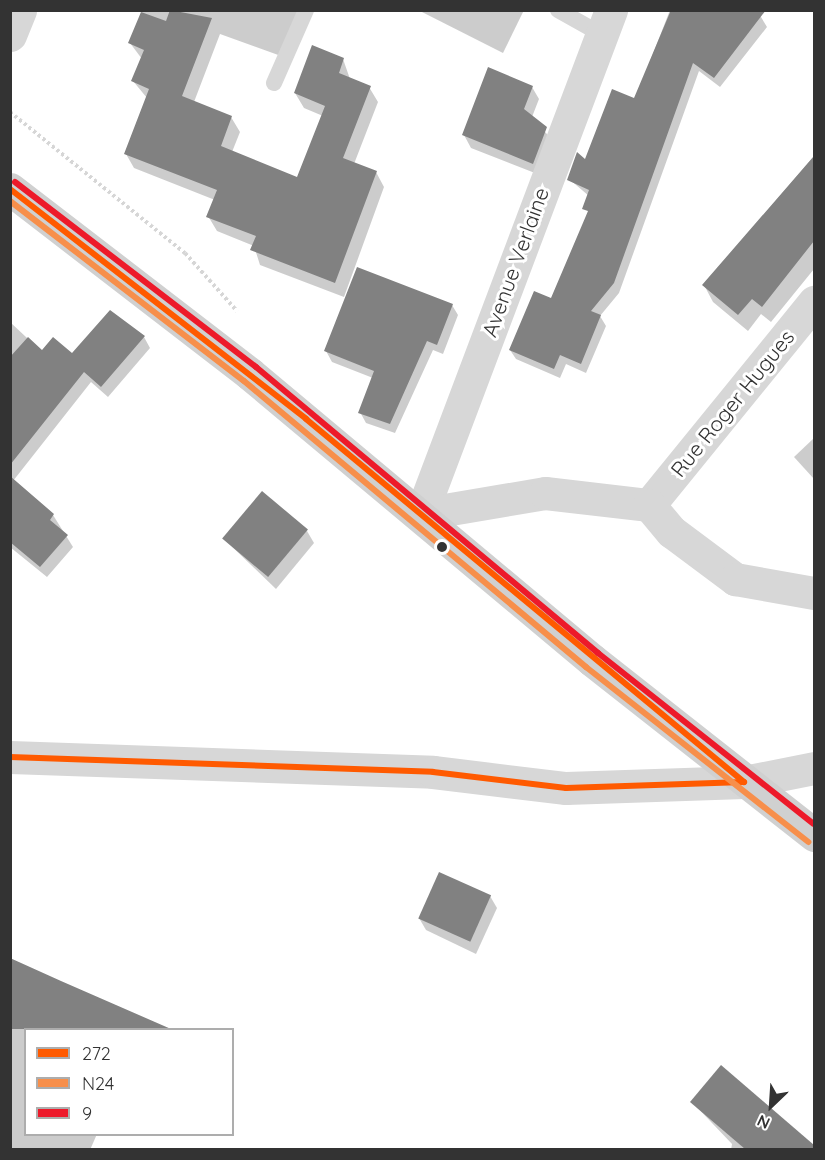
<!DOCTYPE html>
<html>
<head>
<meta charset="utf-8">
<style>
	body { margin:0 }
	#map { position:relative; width:825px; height:1160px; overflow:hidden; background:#fff; font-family:Quicksand,sans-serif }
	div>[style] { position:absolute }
	.shadow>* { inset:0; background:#0003 }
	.building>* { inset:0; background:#818181; transform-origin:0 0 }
	.path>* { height:4px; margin-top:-2px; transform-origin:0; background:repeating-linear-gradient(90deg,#d6d6d6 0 3px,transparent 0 6px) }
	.lane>* { height:16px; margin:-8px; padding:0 8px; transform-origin:8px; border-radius:8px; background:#d7d7d7 }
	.street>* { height:33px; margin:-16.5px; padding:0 16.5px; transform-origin:16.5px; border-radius:16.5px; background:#d7d7d7 }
	.secondary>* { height:33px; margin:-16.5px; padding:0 16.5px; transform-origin:16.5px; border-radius:16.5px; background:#d0d0d0 }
	.bus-1>* { height:6px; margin:-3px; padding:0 3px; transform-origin:3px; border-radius:3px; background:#ff5a00 }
	.bus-2>* { height:6px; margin:-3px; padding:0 3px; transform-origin:3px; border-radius:3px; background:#f78f4b }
	.bus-3>* { height:6px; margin:-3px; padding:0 3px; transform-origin:3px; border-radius:3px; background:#ed1a2a }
	.dots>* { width:16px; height:16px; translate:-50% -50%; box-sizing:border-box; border:3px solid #fff; border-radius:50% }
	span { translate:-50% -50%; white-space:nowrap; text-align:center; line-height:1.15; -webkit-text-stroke:6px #fff; paint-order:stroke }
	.street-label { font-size:21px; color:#333 }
	.frame { position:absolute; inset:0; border:12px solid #333; pointer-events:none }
	.legend { position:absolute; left:24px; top:1028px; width:210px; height:108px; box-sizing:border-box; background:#fff; border:2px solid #adadad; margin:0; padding:8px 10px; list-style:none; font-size:18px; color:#333 }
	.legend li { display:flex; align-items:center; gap:12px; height:30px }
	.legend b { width:30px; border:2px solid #adadad }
	.north { position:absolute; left:741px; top:1076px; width:60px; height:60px; -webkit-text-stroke:4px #fff; paint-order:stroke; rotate:205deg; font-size:16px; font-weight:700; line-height:24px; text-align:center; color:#333 }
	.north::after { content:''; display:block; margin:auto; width:21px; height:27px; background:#333; clip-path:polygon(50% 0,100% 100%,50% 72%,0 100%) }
</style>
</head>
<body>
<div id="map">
	<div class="shadow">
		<div style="clip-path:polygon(143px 10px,298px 10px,281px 56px,220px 34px,194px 102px,231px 117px,240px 132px,232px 152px,298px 179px,323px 116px,304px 108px,295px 93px,343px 59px,350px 79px,369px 87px,378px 102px,354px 164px,376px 172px,384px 187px,344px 297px,260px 265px,254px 246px,217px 231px,208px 216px,215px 200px,134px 168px,126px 154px,147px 98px,133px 81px,142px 59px,130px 43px)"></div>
		<div style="clip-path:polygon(418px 10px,524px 10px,503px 53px)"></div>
		<div style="clip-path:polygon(670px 10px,745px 10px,761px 17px,767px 27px,720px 87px,699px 71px,619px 293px,600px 316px,606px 326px,586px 373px,566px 364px,560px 378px,516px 359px,510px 350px,552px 300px,588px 215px,589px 196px,569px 179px,635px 100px)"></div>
		<div style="clip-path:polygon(532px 87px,539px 99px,532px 117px,553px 141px,540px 175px,471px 148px,464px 135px)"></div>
		<div style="clip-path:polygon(814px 156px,814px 269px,771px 322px,761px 314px,748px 331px,713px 302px,704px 285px)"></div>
		<div style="clip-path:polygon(452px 305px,458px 315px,443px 354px,433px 350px,395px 433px,366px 423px,360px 412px,373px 378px,332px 362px,326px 351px)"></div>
		<div style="clip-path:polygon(10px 322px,42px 352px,72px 355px,144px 337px,150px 348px,108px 397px,91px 382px,13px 481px,53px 515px,73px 547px,47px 577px,10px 547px)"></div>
		<div style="clip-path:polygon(814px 438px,814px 479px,794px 457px)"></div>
		<div style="clip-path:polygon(307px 531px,314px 543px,276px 589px,224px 539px)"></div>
		<div style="clip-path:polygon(490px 896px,497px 908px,476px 954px,426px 930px,419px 918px)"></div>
		<div style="clip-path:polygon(10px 959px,134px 1015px,142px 1030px,26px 1030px,26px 1134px,97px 1134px,90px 1150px,10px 1150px)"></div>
		<div style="clip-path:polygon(692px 1102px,808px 1141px,813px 1150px,731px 1150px,732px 1144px)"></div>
	</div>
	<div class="building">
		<div style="clip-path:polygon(170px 10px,212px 18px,182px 96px,232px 116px,221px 146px,297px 177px,325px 106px,294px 93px,312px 45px,344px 58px,339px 73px,371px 86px,343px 158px,377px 171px,335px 283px,250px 250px,256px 236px,206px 217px,217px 190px,124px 154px,149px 89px,131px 81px,144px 50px,128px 43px,141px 12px,166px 21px)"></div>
		<div style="clip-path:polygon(671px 10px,766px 10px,714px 78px,693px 63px,614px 283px,591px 311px,601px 315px,581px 364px,560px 355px,554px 369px,509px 350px,534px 291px,551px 298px,588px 211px,582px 209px,589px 190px,567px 180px,577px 152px,585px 159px,612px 89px,634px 98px)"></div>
		<div style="clip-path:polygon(488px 67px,533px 86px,524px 109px,547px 127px,533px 164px,462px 135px)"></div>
		<div style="clip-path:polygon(814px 156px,814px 241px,762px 307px,752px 299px,738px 315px,702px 285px)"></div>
		<div style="clip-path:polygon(357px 267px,453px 304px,437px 345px,427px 341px,390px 424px,358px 413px,374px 371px,324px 351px)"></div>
		<div style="clip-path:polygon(110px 310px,145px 336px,101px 387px,84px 372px,10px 465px,10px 357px,28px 337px,42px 350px,53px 337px,72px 353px)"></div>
		<div style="clip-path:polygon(10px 476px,54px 514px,50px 520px,68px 535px,40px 567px,10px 542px)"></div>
		<div style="left:262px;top:491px;width:60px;height:62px;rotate:40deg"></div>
		<div style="left:439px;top:872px;width:57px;height:51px;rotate:24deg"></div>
		<div style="clip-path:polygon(10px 958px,61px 981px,171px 1029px,10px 1029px)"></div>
		<div style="clip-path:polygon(721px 1065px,814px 1145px,814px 1149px,745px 1149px,690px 1102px)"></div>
	</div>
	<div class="path">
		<div style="left:10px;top:112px;width:225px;rotate:38.9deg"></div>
		<div style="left:185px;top:253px;width:78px;rotate:48.1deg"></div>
	</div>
	<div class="lane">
		<div style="left:558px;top:10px;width:49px;rotate:29.2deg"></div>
		<div style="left:274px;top:83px;width:80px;rotate:-66.3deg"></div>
	</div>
	<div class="street">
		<div style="left:10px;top:35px;width:27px;rotate:-68deg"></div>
		<div style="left:649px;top:505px;width:262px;rotate:-50.9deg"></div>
		<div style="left:421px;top:514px;width:539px;rotate:-69.34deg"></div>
		<div style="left:421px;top:514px;width:126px;rotate:-9.6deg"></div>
		<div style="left:545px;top:493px;width:105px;rotate:6.6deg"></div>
		<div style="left:649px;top:505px;width:35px;rotate:50deg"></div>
		<div style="left:672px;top:532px;width:79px;rotate:36.7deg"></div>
		<div style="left:735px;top:579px;width:80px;rotate:10deg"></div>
		<div style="left:10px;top:757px;width:423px;rotate:2deg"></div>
		<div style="left:433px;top:772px;width:134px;rotate:6.9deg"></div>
		<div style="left:566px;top:788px;width:178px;rotate:-1.9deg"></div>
		<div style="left:744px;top:782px;width:71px;rotate:-11.3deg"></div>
	</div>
	<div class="secondary">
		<div style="left:10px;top:189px;width:303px;rotate:37.6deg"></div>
		<div style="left:250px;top:374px;width:446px;rotate:39.9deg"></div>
		<div style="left:592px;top:660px;width:283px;rotate:38.2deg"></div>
	</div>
	<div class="bus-1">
		<div style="left:10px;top:189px;width:375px;rotate:37.8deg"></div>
		<div style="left:306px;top:419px;width:569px;rotate:39.65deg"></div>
		<div style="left:10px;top:757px;width:423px;rotate:2deg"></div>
		<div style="left:433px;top:772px;width:134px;rotate:6.9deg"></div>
		<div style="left:566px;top:788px;width:178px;rotate:-1.9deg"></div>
	</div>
	<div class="bus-2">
		<div style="left:10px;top:201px;width:295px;rotate:37.6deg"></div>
		<div style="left:244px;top:381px;width:446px;rotate:39.9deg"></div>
		<div style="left:586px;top:667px;width:283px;rotate:38.2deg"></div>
	</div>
	<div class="bus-3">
		<div style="left:15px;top:182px;width:304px;rotate:37.5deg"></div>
		<div style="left:256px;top:367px;width:446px;rotate:39.9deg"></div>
		<div style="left:598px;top:653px;width:275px;rotate:38.4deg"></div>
	</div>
	<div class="dots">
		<div style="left:442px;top:547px;background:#333"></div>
	</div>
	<div class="street-label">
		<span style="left:515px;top:262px;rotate:-70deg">Avenue Verlaine</span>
		<span style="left:732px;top:403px;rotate:-51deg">Rue Roger Hugues</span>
	</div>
	<div class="frame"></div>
	<ul class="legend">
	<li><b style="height:8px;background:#ff5a00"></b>272</li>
	<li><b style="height:8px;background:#f78f4b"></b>N24</li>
	<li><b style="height:8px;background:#ed1a2a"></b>9</li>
	</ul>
	<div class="north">N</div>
</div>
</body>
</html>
